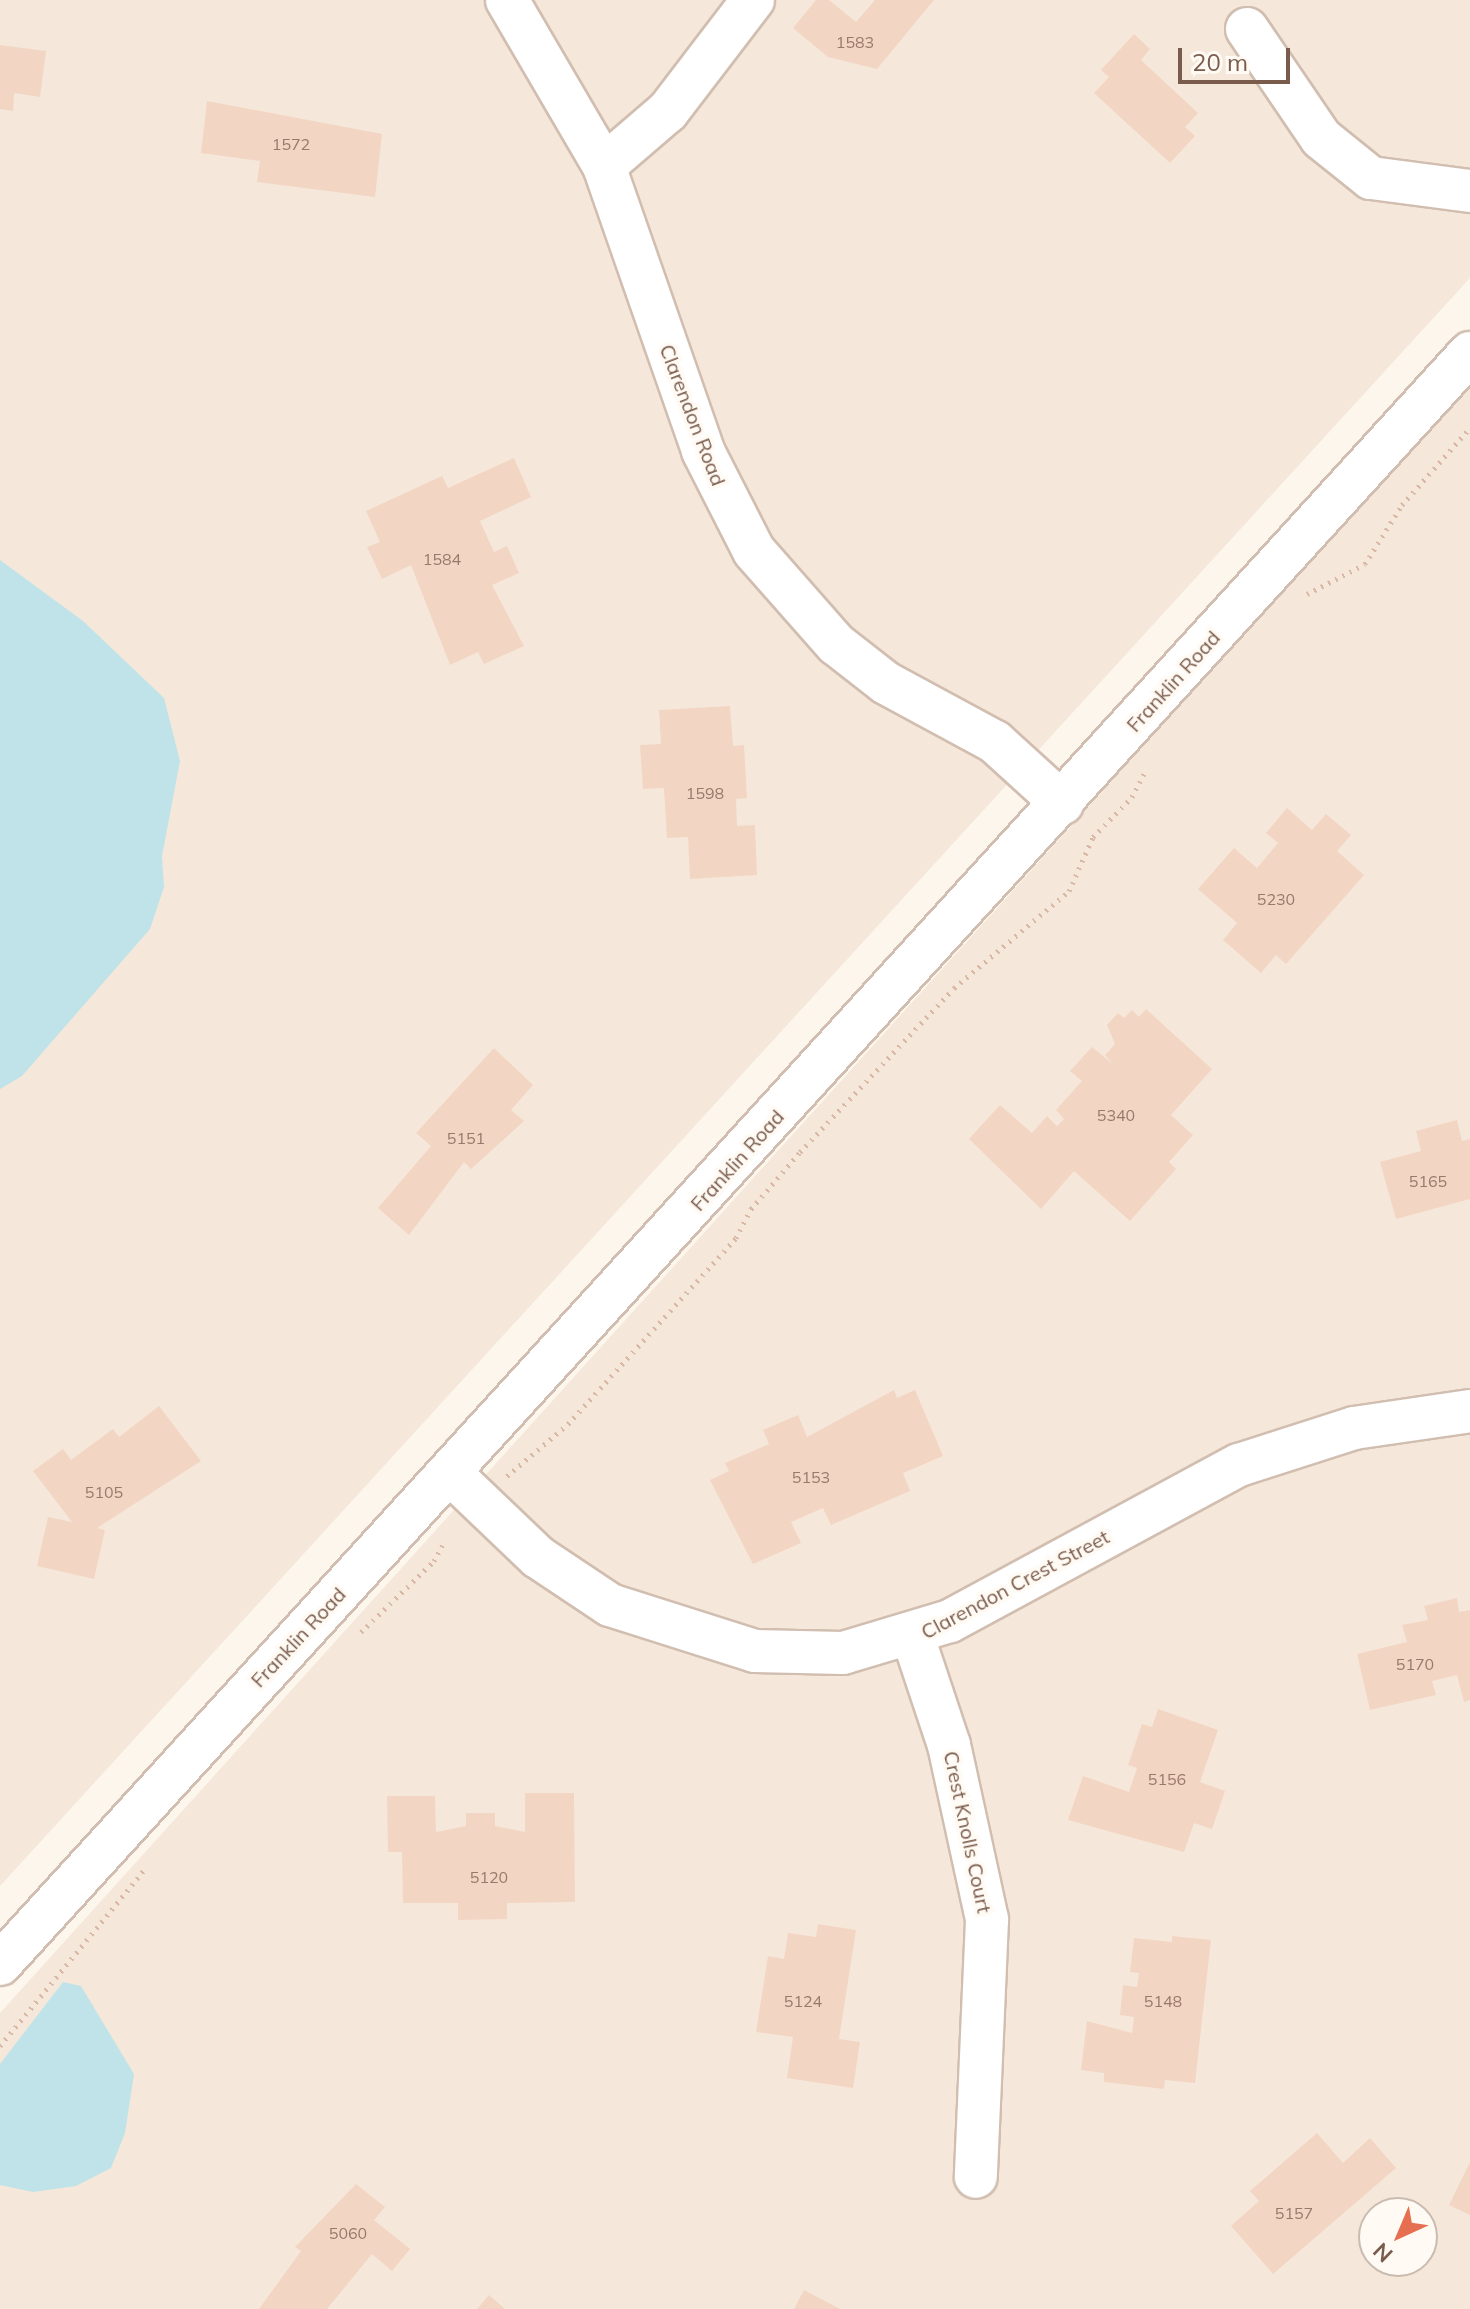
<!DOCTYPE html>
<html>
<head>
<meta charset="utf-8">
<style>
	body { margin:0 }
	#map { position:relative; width:1470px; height:2309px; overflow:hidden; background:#fdf6ec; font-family:Mulish,sans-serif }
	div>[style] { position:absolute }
	.residential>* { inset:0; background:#f5e8da }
	.water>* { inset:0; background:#bfe3e8 }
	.building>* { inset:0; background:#f3d5c3 }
	.path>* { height:5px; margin-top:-2.5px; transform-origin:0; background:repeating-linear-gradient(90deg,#d9b8a5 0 2px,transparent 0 8px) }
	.roads { filter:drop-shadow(2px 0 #d1beb0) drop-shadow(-2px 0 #d1beb0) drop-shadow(0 2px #d1beb0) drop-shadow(0 -2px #d1beb0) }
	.minor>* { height:42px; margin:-21px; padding:0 21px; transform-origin:21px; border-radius:21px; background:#fff }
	span { translate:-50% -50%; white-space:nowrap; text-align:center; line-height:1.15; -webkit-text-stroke:7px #fffaf3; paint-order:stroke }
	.number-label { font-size:16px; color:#987a6a }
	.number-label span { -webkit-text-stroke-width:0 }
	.street-label { font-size:20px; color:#7a5c4d }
	.north { position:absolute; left:1358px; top:2197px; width:80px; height:80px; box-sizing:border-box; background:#fffaf3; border:2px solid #cabbb1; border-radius:50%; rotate:224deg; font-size:22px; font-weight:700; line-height:32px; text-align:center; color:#7a5c4d }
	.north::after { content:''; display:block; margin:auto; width:28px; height:36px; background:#e76f51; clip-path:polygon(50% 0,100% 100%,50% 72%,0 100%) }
	.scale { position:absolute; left:1178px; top:48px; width:112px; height:36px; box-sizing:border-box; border:4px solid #7a5c4d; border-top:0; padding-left:10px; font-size:24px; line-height:28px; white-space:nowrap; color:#7a5c4d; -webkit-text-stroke:6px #fffaf3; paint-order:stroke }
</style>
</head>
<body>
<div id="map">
	<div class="residential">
		<div style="clip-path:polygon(0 0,1470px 0,1470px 278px,0 1886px)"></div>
		<div style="clip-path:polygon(evenodd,1470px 384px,1470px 2309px,0 2309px,0 2013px,1470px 384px,1374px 2213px,1422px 2213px,1422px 2261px,1374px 2261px,1374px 2213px)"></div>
	</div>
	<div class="water">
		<div style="clip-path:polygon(0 560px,83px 621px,164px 698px,180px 761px,162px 856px,164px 887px,150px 929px,22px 1076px,0 1089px)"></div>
		<div style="clip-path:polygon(63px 1982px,81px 1986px,134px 2074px,125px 2133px,111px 2168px,76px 2186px,33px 2192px,0 2185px,0 2064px)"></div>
	</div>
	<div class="building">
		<div style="clip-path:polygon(816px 0,829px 0,856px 22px,875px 0,934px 0,877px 69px,828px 57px,793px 28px)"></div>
		<div style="clip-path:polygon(1134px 34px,1150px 49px,1141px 60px,1198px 113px,1185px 127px,1195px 136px,1170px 163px,1094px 93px,1109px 77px,1101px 70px)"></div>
		<div style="clip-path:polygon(0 45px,46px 51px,40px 97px,14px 93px,13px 111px,0 109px)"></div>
		<div style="clip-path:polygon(207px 101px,382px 134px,375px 197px,257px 182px,260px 161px,201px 153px)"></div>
		<div style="clip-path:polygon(514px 458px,531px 497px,480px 521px,494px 552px,507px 546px,519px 573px,492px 585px,524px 646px,484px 664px,478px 652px,450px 665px,411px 565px,382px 579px,367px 547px,380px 542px,366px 511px,442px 476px,448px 488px)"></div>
		<div style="clip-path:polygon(730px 706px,733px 746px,744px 745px,747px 798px,736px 799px,737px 826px,755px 825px,757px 875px,690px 879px,688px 837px,667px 838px,664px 788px,643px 789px,640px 745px,661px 744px,659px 710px)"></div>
		<div style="clip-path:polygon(1287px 808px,1312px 830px,1326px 814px,1351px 835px,1337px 851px,1364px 875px,1286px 964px,1276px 955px,1261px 973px,1223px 940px,1237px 923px,1198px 889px,1234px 848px,1257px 868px,1278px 843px,1266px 833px)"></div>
		<div style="clip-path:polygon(1146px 1009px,1212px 1069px,1171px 1115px,1193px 1135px,1169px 1162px,1176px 1169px,1130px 1221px,1074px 1171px,1041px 1209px,969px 1139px,1000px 1105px,1032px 1133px,1047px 1116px,1057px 1126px,1064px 1119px,1056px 1110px,1082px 1081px,1070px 1071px,1092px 1047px,1113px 1064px,1105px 1055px,1115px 1044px,1107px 1025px,1118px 1013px,1124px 1018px,1132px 1010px,1139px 1017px)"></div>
		<div style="clip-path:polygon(494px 1048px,533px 1085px,511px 1110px,524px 1121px,471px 1169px,464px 1162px,409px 1235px,378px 1208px,431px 1146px,416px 1133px)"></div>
		<div style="clip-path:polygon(1457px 1120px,1462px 1141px,1470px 1139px,1470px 1199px,1396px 1219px,1380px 1162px,1421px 1151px,1416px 1131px)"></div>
		<div style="clip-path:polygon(894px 1390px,897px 1398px,915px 1390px,943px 1456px,903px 1473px,910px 1491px,831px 1525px,823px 1508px,791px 1522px,801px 1543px,753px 1564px,710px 1480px,729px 1471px,725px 1463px,769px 1444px,763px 1430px,798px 1415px,807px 1437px)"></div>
		<div style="clip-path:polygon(159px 1406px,201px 1461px,97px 1528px,105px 1530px,94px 1579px,37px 1566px,48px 1517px,72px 1522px,33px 1471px,63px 1449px,71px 1460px,113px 1429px,119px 1437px)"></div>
		<div style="clip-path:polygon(1457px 1598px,1459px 1612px,1470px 1610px,1470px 1700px,1464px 1702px,1457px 1675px,1432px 1681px,1436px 1695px,1370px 1710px,1357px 1654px,1407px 1642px,1402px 1625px,1428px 1620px,1424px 1606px)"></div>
		<div style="clip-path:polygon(1158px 1709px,1218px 1730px,1200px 1782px,1225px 1791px,1212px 1829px,1194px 1823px,1184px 1852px,1068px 1820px,1083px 1776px,1129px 1792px,1137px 1768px,1128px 1765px,1142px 1724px,1152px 1727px)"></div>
		<div style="clip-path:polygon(525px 1793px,574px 1793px,575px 1902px,507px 1903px,507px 1919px,458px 1920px,458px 1903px,403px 1903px,402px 1852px,388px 1852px,387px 1796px,435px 1796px,436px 1832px,466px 1826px,466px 1813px,495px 1813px,495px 1826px,525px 1832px)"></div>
		<div style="clip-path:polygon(818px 1924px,856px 1930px,839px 2039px,860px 2042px,853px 2088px,787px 2078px,793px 2037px,756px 2032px,768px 1956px,784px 1959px,788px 1933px,816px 1937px)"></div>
		<div style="clip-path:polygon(1172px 1936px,1211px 1940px,1195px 2083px,1165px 2080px,1164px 2089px,1104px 2082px,1104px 2073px,1081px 2070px,1087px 2021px,1132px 2033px,1134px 2017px,1120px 2015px,1123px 1985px,1137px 1987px,1139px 1973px,1130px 1972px,1134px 1938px,1172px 1942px)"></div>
		<div style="clip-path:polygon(1317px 2133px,1343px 2163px,1370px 2138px,1396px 2168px,1273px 2274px,1231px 2226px,1259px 2201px,1250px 2191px)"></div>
		<div style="clip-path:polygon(1470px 2162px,1470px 2215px,1449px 2205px)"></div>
		<div style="clip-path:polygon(356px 2184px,385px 2207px,374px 2220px,410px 2249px,392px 2271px,372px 2254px,327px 2309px,259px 2309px,301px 2251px,295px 2247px)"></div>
		<div style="clip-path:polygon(804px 2290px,840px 2309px,794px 2309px)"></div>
		<div style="clip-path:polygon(489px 2295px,505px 2309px,477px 2309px)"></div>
	</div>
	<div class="path">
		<div style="left:1307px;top:594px;width:65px;rotate:-27.3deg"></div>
		<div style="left:1365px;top:564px;width:70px;rotate:-57.9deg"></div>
		<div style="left:1402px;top:505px;width:103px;rotate:-48.6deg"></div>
		<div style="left:507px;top:1476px;width:80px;rotate:-40.4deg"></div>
		<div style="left:568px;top:1424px;width:251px;rotate:-47.9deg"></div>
		<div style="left:736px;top:1238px;width:33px;rotate:-63deg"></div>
		<div style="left:751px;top:1209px;width:75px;rotate:-49.3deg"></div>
		<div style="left:800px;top:1152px;width:225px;rotate:-46.8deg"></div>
		<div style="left:954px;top:988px;width:150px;rotate:-40.1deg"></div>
		<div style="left:1069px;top:891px;width:59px;rotate:-66deg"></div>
		<div style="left:1093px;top:837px;width:56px;rotate:-45.7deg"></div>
		<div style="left:1132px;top:797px;width:28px;rotate:-63deg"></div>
		<div style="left:361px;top:1632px;width:102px;rotate:-44.2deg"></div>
		<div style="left:434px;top:1561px;width:24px;rotate:-62deg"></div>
		<div style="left:0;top:2046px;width:227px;rotate:-50.7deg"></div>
	</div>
	<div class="roads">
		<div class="minor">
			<div style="left:507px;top:0;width:192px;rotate:59.7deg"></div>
			<div style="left:604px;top:166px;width:302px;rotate:70.8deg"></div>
			<div style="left:703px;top:451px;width:112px;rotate:63deg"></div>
			<div style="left:754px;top:551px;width:124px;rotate:48.6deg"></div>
			<div style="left:836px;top:644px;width:63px;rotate:38deg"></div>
			<div style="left:886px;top:683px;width:124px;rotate:28.4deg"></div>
			<div style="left:995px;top:742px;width:91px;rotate:42.3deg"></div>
			<div style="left:1247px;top:29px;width:132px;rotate:55.8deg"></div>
			<div style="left:1321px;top:138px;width:64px;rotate:38.7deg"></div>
			<div style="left:1371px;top:178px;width:100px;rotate:7.5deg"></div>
			<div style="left:604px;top:166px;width:84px;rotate:-40.7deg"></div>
			<div style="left:668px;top:111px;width:140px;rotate:-52.6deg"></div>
			<div style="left:450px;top:1473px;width:122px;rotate:43.7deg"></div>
			<div style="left:538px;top:1557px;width:87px;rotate:33.7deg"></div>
			<div style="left:610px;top:1605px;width:152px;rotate:17.6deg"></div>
			<div style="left:755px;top:1651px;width:88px;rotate:1.3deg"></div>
			<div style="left:843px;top:1653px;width:112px;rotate:-16.7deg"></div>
			<div style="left:950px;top:1621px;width:328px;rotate:-28.4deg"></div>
			<div style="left:1239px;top:1465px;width:121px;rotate:-17.8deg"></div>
			<div style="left:1354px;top:1428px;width:117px;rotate:-8.3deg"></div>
			<div style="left:913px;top:1637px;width:114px;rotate:71.6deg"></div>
			<div style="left:949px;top:1745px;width:179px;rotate:77.7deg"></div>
			<div style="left:987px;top:1920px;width:257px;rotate:92.5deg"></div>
			<div style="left:0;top:1964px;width:2181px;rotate:-47.62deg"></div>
		</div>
	</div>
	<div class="number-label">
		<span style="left:855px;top:42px">1583</span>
		<span style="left:291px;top:144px">1572</span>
		<span style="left:442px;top:559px">1584</span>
		<span style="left:705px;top:793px">1598</span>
		<span style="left:1276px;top:899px">5230</span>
		<span style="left:1116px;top:1115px">5340</span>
		<span style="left:466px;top:1138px">5151</span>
		<span style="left:1428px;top:1181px">5165</span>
		<span style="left:811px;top:1477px">5153</span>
		<span style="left:104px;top:1492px">5105</span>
		<span style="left:1415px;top:1664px">5170</span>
		<span style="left:1167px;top:1779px">5156</span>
		<span style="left:489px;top:1877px">5120</span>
		<span style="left:803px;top:2001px">5124</span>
		<span style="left:1163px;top:2001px">5148</span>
		<span style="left:1294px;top:2213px">5157</span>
		<span style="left:348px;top:2233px">5060</span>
	</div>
	<div class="street-label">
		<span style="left:693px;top:415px;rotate:69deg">Clarendon Road</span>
		<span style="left:1173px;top:681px;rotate:-48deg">Franklin Road</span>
		<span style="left:737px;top:1160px;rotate:-48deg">Franklin Road</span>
		<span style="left:1015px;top:1584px;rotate:-28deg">Clarendon Crest Street</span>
		<span style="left:298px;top:1637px;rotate:-47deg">Franklin Road</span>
		<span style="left:968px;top:1832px;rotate:78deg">Crest Knolls Court</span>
	</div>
	<div class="north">N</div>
	<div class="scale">20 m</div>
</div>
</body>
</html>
